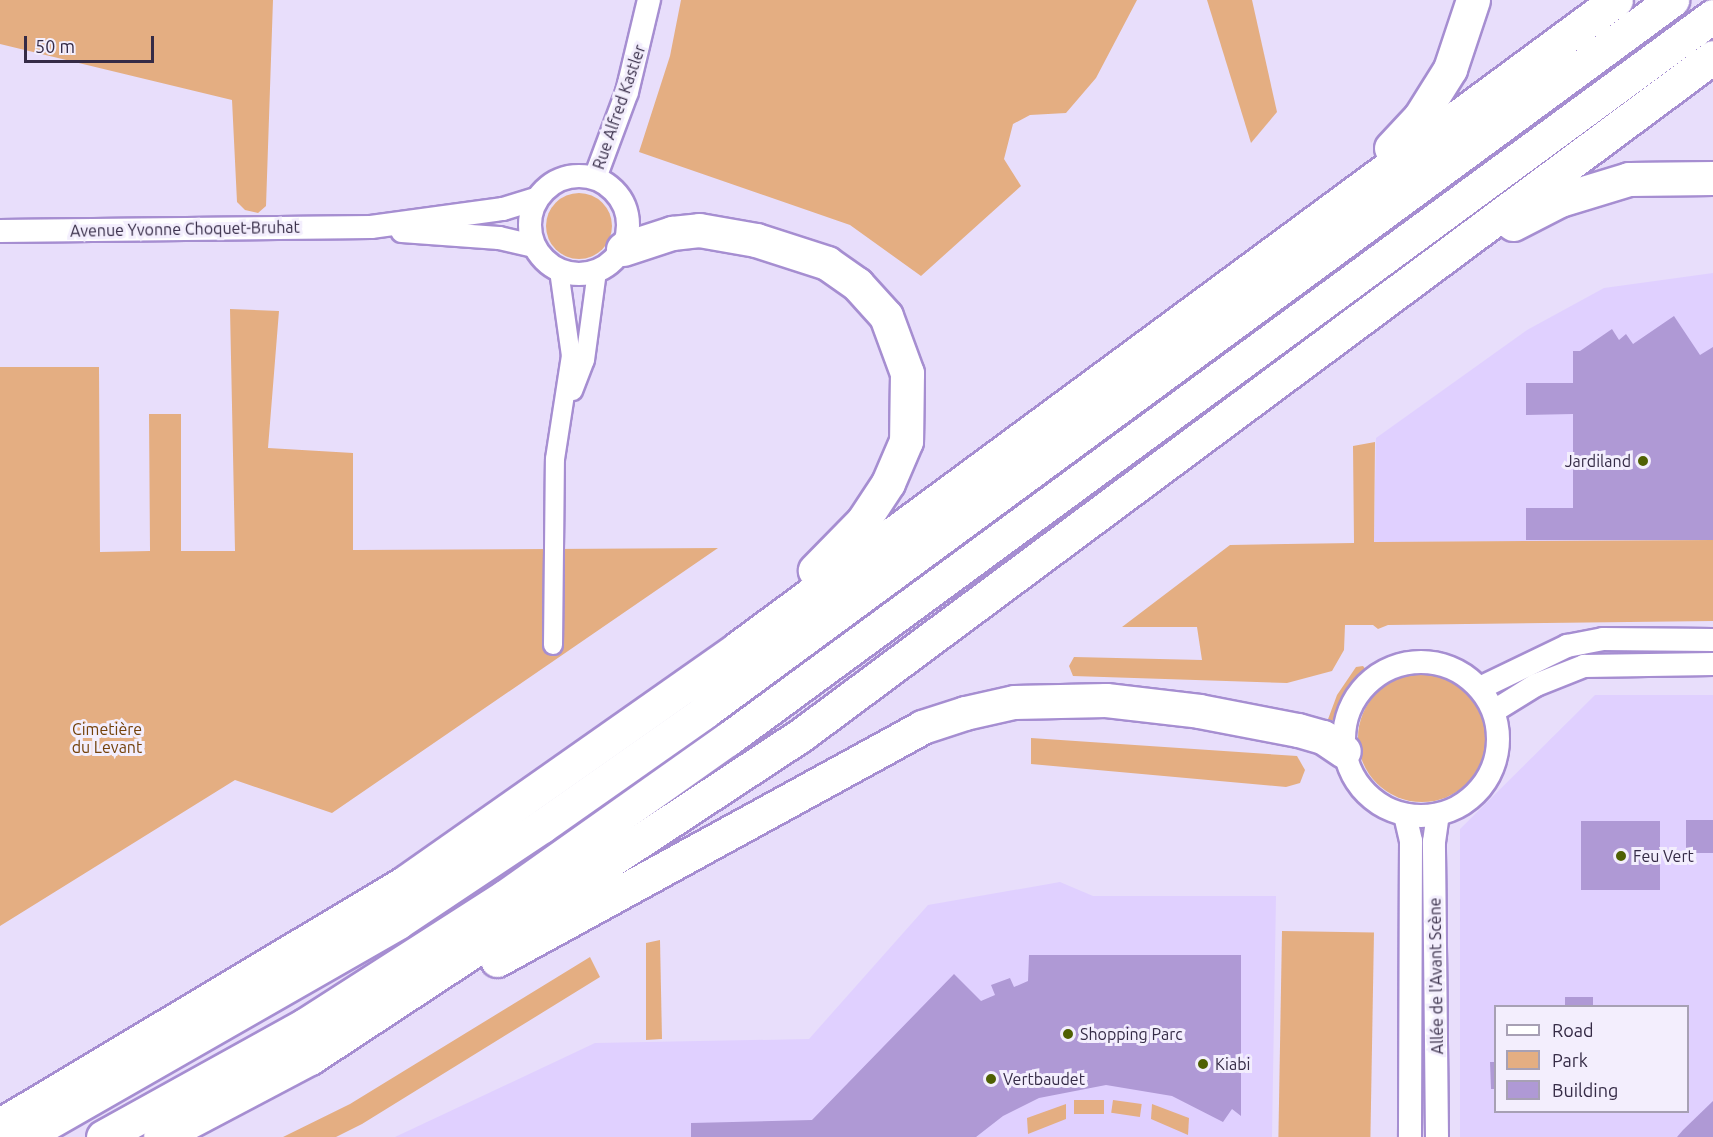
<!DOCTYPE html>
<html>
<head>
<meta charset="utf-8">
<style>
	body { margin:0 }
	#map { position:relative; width:1713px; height:1137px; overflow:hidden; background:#e8defb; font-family:Ubuntu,sans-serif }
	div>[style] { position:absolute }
	.built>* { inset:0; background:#e0d0ff }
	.green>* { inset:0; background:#e4ae82; transform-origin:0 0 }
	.round { border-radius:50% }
	.building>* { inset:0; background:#af99d5; transform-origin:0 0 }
	.roads { filter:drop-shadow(2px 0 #a68ed1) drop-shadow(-2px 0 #a68ed1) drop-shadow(0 2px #a68ed1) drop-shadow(0 -2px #a68ed1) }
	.minor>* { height:18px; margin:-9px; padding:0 9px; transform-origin:9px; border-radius:9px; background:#fff }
	.tertiary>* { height:22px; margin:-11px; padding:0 11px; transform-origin:11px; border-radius:11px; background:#fff }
	.tertiary>.ring { margin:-11px; padding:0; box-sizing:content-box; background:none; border:22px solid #fff; border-radius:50% }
	.motorway>* { height:33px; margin:-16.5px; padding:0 16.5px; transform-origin:16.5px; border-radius:16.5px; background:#fff }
	.dots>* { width:16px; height:16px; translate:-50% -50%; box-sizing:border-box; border:3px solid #f3eefd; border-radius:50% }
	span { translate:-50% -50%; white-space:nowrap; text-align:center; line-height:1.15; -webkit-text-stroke:6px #f3eefd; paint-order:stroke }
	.street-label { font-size:16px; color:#352b46 }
	.poi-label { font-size:16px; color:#352b46 }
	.right { translate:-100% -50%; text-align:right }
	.left { translate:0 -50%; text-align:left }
	.park-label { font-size:16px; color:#73410a }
	.legend { position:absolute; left:1494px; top:1005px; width:195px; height:108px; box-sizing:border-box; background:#f3eefd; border:2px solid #a7a0b4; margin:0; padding:8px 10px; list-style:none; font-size:18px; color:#352b46 }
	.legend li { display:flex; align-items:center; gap:12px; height:30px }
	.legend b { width:30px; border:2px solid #a7a0b4 }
	.scale { position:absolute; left:24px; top:36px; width:130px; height:27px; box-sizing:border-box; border:3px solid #352b46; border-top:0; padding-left:8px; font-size:18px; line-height:21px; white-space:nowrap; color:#352b46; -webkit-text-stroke:4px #f3eefd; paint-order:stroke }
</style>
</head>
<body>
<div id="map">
	<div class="built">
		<div style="clip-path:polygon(1713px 273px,1713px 540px,1374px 542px,1376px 438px,1527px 330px,1604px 288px)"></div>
		<div style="clip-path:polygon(evenodd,1595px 695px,1713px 695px,1713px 1137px,1460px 1137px,1460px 829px,1595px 695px,1496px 1006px,1688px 1006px,1688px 1112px,1496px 1112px,1496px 1006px)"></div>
		<div style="clip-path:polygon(1060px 882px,1093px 896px,1276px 896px,1272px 1137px,395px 1137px,595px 1043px,809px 1039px,928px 905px)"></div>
	</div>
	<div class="green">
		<div style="clip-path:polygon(0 0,273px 0,266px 206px,258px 213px,245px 210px,237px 202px,232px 100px,0 44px)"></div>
		<div style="clip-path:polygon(681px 0,1137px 0,1096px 78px,1066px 113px,1030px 115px,1013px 124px,1004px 159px,1021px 186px,921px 276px,850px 225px,639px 152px,670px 56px)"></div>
		<div style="clip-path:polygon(1207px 0,1252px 0,1277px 112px,1251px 143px)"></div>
		<div class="round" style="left:546px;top:193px;width:66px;height:66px"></div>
		<div style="clip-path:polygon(230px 309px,279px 311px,268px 448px,353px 453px,353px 550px,718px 548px,332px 813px,235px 780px,0 926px,0 367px,99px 367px,100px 552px,150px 551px,149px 414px,181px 414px,181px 551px,235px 551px)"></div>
		<div style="clip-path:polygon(1375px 442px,1374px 542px,1713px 540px,1713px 621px,1388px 625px,1378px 629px,1373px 625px,1345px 625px,1344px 650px,1332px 671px,1287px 683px,1073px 676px,1069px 666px,1074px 657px,1202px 660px,1197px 627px,1122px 627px,1230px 545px,1354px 543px,1353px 446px)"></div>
		<div style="clip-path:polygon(1356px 667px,1363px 666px,1367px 671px,1348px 692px,1330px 725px,1327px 722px,1337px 695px)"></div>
		<div class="round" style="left:1358px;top:674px;width:128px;height:128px"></div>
		<div style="clip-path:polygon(1031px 738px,1297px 756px,1305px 770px,1300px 783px,1286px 787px,1031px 764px)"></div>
		<div style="left:1282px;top:931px;width:92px;height:206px;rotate:1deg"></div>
		<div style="clip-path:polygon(660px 940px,662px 1039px,646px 1040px,646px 943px)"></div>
		<div style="clip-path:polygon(590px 957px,600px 977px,362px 1124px,336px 1137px,283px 1137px,350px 1104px)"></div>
		<div style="left:1104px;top:1100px;width:14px;height:30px;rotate:90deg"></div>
		<div style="left:1113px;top:1100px;width:29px;height:13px;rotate:8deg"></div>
		<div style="clip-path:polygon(1066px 1104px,1066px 1119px,1028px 1134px,1027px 1118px)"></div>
		<div style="clip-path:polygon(1152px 1104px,1189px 1118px,1188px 1135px,1151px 1119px)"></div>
	</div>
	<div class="building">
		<div style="clip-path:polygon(1674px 316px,1700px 355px,1713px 347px,1713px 540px,1526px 540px,1526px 508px,1573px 508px,1573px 414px,1526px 415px,1526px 383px,1573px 383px,1573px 351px,1580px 351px,1612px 329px,1619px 340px,1626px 334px,1633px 344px)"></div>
		<div style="left:1686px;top:820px;width:27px;height:33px"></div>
		<div style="left:1581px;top:821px;width:79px;height:69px"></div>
		<div style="clip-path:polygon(1029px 955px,1241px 955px,1241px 1116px,1232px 1109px,1223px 1122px,1172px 1096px,1106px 1085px,1039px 1098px,1003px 1116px,976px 1137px,691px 1137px,691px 1123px,812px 1120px,954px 974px,981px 1001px,995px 995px,991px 985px,1010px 978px,1014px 987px,1028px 981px)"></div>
		<div style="left:1565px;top:997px;width:28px;height:9px"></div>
		<div style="clip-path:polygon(1490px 1062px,1496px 1062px,1496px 1089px,1491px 1089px)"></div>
		<div style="clip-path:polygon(1713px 1101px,1713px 1137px,1677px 1137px,1683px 1130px)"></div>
	</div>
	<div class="roads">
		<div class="minor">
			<div style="left:573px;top:391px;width:33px;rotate:-69deg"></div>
			<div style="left:585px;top:360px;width:90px;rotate:-82.3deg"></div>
			<div style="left:553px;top:645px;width:186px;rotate:-89.4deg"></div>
			<div style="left:555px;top:459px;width:104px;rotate:-81.2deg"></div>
			<div style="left:571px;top:356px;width:86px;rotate:-98deg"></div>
		</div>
		<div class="tertiary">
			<div class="ring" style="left:530px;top:176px;width:76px;height:76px"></div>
			<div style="left:595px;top:178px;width:92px;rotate:-69.6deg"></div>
			<div style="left:627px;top:92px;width:95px;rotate:-76.6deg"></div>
			<div style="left:0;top:231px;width:371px;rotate:-0.6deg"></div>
			<div style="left:371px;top:227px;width:133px;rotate:-7.8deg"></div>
			<div style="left:503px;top:209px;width:34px;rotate:-17deg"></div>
			<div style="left:402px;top:231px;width:97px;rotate:4.1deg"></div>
			<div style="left:499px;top:238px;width:36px;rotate:13deg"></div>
			<div class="ring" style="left:1344px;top:662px;width:132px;height:132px"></div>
			<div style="left:1480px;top:688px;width:97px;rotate:-25.8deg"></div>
			<div style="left:1567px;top:646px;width:37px;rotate:-11deg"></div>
			<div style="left:1603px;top:639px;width:110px;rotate:0.5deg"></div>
			<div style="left:1494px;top:711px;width:49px;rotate:-31.8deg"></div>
			<div style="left:1536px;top:685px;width:52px;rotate:-21.6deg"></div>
			<div style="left:1584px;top:666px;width:129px;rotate:-0.9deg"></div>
			<div style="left:1405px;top:815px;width:27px;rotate:77deg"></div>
			<div style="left:1411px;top:841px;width:296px;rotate:90.2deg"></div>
			<div style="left:1437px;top:1137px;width:295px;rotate:-90.6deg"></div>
			<div style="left:1434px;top:842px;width:27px;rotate:-82deg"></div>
		</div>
		<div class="motorway">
			<div style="left:1391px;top:148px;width:42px;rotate:-46.9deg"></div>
			<div style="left:1420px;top:117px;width:57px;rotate:-58deg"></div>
			<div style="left:1450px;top:69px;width:73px;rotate:-71.6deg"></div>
			<div style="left:1513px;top:224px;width:53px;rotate:-27.1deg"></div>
			<div style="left:1560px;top:200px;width:72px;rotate:-16.9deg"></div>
			<div style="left:1629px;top:179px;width:84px;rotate:-0.7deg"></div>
			<div style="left:623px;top:249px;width:52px;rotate:-18.1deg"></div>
			<div style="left:672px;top:233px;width:27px;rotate:-6deg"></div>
			<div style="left:699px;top:230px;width:58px;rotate:10deg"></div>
			<div style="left:756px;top:240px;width:75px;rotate:17.9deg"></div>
			<div style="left:827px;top:263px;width:37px;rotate:35deg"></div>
			<div style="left:857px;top:284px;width:43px;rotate:47.8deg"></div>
			<div style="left:886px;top:316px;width:61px;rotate:69.8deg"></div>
			<div style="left:907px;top:373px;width:68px;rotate:90.8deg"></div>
			<div style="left:906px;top:441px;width:46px;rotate:113.2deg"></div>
			<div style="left:888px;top:483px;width:45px;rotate:123.3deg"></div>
			<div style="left:863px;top:521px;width:69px;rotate:134.4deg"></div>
			<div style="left:497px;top:960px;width:485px;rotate:-28.7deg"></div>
			<div style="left:922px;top:727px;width:45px;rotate:-18deg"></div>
			<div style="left:965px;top:713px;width:50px;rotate:-12.7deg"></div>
			<div style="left:1014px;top:702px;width:92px;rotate:-1.2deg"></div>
			<div style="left:1106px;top:700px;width:94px;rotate:6.7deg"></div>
			<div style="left:1199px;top:711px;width:101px;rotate:10.9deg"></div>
			<div style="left:1298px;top:730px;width:26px;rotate:16deg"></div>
			<div style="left:1323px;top:737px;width:25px;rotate:34deg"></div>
			<div style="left:0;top:1125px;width:475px;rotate:-30.9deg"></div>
			<div style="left:407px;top:881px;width:405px;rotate:-35.1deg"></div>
			<div style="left:738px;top:648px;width:1091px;rotate:-36.43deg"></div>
			<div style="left:23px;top:1137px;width:432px;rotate:-29.8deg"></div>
			<div style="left:398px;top:922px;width:173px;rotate:-33.7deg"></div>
			<div style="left:542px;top:826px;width:198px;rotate:-35.1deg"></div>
			<div style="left:704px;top:712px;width:1202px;rotate:-36.34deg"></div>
			<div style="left:103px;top:1137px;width:231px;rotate:-29deg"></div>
			<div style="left:305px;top:1025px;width:239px;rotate:-32.7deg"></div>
			<div style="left:506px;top:896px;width:272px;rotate:-35.3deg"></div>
			<div style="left:728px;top:739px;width:1222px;rotate:-36.28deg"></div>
			<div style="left:160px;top:1137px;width:170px;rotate:-27.8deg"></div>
			<div style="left:310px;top:1058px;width:588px;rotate:-33.34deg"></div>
			<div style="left:801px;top:735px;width:1136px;rotate:-36.63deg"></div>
		</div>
	</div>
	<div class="dots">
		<div style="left:1643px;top:461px;background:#4f6003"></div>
		<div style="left:1621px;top:856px;background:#4f6003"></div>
		<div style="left:1068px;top:1034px;background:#4f6003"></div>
		<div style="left:1203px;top:1064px;background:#4f6003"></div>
		<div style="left:991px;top:1079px;background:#4f6003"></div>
	</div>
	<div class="street-label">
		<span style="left:619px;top:107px;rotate:-71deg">Rue Alfred Kastler</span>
		<span style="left:185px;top:229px;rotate:-1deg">Avenue Yvonne Choquet-Bruhat</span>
		<span style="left:1436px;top:976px;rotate:-91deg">Allée de l'Avant Scène</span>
	</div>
	<div class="poi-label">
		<span class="right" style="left:1631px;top:461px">Jardiland</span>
		<span class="left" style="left:1633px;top:856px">Feu Vert</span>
		<span class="left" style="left:1080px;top:1034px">Shopping Parc</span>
		<span class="left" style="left:1215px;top:1064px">Kiabi</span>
		<span class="left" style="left:1003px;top:1079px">Vertbaudet</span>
	</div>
	<div class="park-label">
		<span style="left:107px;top:738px">Cimetière<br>du Levant</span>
	</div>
	<ul class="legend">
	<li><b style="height:8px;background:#fff"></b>Road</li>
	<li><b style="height:16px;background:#e4ae82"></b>Park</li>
	<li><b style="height:16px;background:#af99d5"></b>Building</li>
	</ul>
	<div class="scale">50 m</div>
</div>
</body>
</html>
